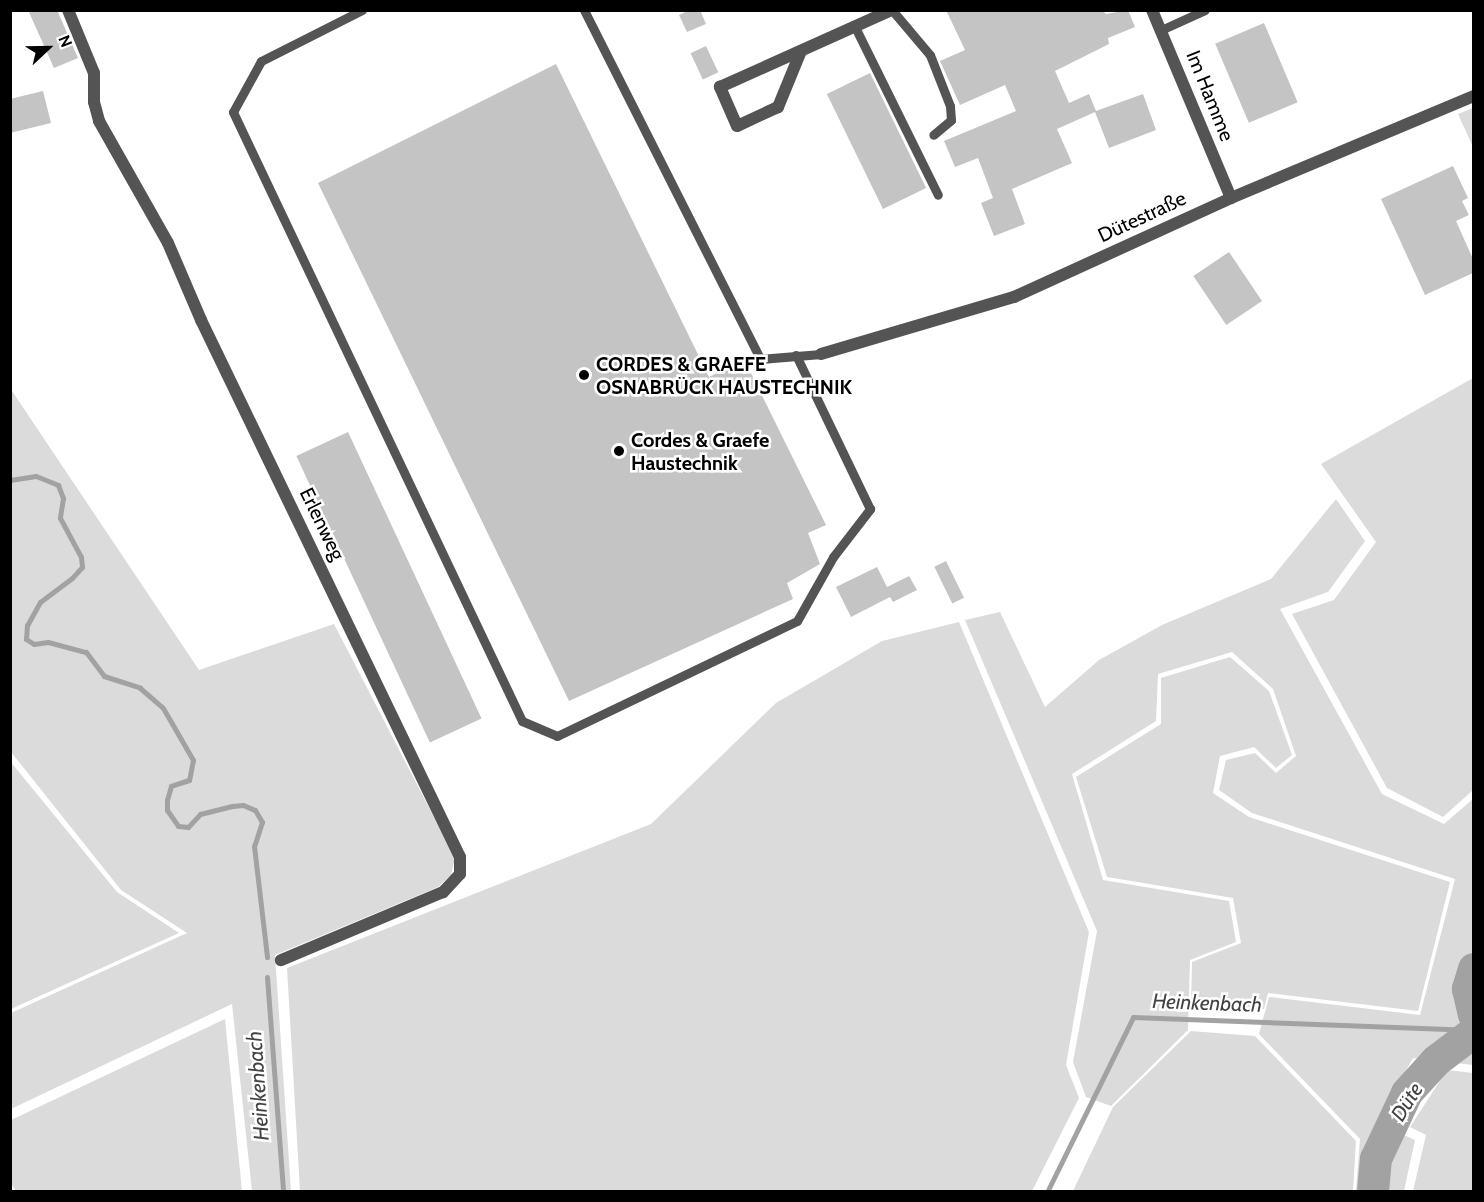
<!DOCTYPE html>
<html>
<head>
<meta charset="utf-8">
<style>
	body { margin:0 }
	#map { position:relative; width:1484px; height:1202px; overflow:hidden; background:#fff; font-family:Cabin,sans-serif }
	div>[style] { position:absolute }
	.green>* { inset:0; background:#dbdbdb }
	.stream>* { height:5px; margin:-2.5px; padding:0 2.5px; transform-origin:2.5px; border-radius:2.5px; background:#a2a2a2 }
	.river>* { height:32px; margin:-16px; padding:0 16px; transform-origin:16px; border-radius:16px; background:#a2a2a2 }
	.building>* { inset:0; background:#c4c4c4; transform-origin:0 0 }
	.lane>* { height:9px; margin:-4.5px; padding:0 4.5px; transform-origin:4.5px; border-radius:4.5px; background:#545454 }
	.street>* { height:12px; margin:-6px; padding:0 6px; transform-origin:6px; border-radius:6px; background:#545454 }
	.dots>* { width:16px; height:16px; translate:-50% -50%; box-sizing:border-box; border:3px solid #fff; border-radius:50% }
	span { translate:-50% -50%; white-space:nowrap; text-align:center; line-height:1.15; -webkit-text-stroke:5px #fff; paint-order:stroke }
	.street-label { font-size:20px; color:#000 }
	.poi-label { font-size:20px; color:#000; font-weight:700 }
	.left { translate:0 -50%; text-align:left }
	.water-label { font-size:21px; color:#434343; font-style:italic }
	.frame { position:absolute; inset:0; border:12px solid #000; pointer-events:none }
	.north { position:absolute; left:18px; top:18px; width:60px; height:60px; -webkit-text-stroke:4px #fff; paint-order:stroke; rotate:68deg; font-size:16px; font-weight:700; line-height:24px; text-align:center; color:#000 }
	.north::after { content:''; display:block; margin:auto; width:21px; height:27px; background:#000; clip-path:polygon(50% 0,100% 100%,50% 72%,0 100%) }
</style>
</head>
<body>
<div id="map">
	<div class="green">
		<div style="clip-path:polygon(1473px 108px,1473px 147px,1458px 114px)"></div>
		<div style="clip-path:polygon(1473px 378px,1473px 790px,1443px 817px,1387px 788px,1292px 614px,1334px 600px,1376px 542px,1321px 464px)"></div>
		<div style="clip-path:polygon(10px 388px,199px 670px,334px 624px,455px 858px,451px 875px,438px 887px,275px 955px,291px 1191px,252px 1191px,232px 1004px,11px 1109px,11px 1013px,187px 933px,121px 890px,11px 752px)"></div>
		<div style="clip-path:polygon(1336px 499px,1365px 541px,1328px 592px,1280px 609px,1382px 794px,1444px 824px,1473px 799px,1473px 1065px,1413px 1058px,1377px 1123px,1415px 1140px,1404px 1191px,1356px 1191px,1360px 1139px,1259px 1034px,1269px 997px,1420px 1015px,1455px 879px,1252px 813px,1219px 790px,1226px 760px,1255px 753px,1276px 773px,1296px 756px,1273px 689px,1232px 652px,1158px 674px,1156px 721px,1072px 774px,1103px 880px,1229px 901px,1236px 942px,1190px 960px,1188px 1030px,1111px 1106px,1086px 1097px,1073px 1062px,1097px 931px,965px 620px,1000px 612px,1045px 707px,1099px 660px,1162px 625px,1271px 579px)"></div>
		<div style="clip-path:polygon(959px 622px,1089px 932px,1066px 1065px,1079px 1098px,1032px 1191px,300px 1191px,287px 968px,651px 824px,776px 703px,882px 641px)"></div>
		<div style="clip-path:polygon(1230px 657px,1269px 691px,1292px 755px,1276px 768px,1254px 747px,1220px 756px,1213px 793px,1249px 817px,1450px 882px,1418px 1011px,1268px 993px,1264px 1009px,1191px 1006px,1192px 962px,1241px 943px,1233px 898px,1107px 877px,1076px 777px,1161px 724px,1161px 678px)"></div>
		<div style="clip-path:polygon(10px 761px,117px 892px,179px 933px,11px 1009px)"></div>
		<div style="clip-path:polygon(225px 1019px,242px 1191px,16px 1191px,11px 1183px,11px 1120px)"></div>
		<div style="clip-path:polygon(1191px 1031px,1255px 1036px,1356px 1141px,1353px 1191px,1073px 1191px,1113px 1107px)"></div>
		<div style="clip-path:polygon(1447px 1070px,1473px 1073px,1473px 1191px,1413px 1191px,1426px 1135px,1410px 1127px)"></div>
	</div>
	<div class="stream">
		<div style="left:10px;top:480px;width:26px;rotate:-9deg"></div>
		<div style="left:36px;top:476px;width:24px;rotate:22deg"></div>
		<div style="left:58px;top:485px;width:14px;rotate:69deg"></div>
		<div style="left:63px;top:498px;width:20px;rotate:99deg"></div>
		<div style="left:60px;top:518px;width:44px;rotate:61.7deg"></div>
		<div style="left:81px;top:557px;width:10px;rotate:84deg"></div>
		<div style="left:82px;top:567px;width:15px;rotate:132deg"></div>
		<div style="left:72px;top:578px;width:40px;rotate:143deg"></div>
		<div style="left:40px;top:602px;width:26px;rotate:119deg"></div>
		<div style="left:27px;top:625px;width:14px;rotate:94deg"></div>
		<div style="left:26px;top:639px;width:9px;rotate:32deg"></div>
		<div style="left:34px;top:644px;width:14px;rotate:-8deg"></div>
		<div style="left:48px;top:642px;width:39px;rotate:15deg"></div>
		<div style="left:86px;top:652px;width:30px;rotate:53deg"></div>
		<div style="left:104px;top:676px;width:38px;rotate:18deg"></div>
		<div style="left:140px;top:688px;width:30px;rotate:41deg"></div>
		<div style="left:163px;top:708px;width:60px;rotate:60deg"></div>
		<div style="left:193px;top:760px;width:20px;rotate:101deg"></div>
		<div style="left:189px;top:780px;width:19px;rotate:162deg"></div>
		<div style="left:171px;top:786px;width:15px;rotate:106deg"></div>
		<div style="left:167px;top:800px;width:10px;rotate:90deg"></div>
		<div style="left:167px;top:810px;width:19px;rotate:55deg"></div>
		<div style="left:178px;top:826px;width:10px;rotate:6deg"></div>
		<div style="left:188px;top:827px;width:18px;rotate:-47deg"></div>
		<div style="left:200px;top:814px;width:34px;rotate:-14deg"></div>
		<div style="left:233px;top:806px;width:10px;rotate:-6deg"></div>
		<div style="left:243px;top:805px;width:13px;rotate:23deg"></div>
		<div style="left:255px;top:810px;width:14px;rotate:60deg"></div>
		<div style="left:262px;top:822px;width:25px;rotate:108deg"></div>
		<div style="left:254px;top:846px;width:112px;rotate:83.3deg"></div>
		<div style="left:267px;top:977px;width:216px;rotate:85.7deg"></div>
		<div style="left:1047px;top:1192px;width:195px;rotate:-63.8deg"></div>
		<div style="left:1133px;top:1017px;width:341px;rotate:2.2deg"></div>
	</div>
	<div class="river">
		<div style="left:1474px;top:969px;width:21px;rotate:107deg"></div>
		<div style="left:1468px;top:989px;width:26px;rotate:77deg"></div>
		<div style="left:1373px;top:1192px;width:33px;rotate:-85deg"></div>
		<div style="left:1376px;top:1159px;width:73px;rotate:-64.8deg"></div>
		<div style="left:1407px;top:1093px;width:43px;rotate:-47.8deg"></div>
		<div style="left:1436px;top:1061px;width:48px;rotate:-37.3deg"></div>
	</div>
	<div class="building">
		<div style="clip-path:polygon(28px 10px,57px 10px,78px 58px,54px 68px)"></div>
		<div style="clip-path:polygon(690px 10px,700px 10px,706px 24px,687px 32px,679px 15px)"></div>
		<div style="clip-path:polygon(946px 10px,1102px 10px,1106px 14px,1128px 10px,1135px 27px,1108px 38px,1109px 44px,1055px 71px,1069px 103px,1089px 94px,1096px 111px,1143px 94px,1156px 130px,1109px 148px,1095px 112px,1057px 129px,1072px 163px,1012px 189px,1025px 224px,994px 236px,981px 203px,993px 198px,978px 158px,955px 167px,944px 141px,1016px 111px,1005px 85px,960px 105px,940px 61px,965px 50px)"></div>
		<div style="left:1264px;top:23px;width:86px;height:53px;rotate:67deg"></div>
		<div style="left:706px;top:46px;width:29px;height:17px;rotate:65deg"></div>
		<div style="clip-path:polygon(556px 64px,709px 377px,744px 359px,826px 525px,808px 533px,820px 564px,787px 583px,793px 599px,569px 701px,318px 183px)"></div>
		<div style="left:870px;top:73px;width:128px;height:48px;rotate:64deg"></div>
		<div style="clip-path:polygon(43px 91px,51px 123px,10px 133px,10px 99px)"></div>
		<div style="clip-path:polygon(1453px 166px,1468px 198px,1462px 201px,1469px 215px,1456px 221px,1473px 259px,1473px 273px,1425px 295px,1381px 199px)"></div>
		<div style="left:1229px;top:252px;width:59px;height:43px;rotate:56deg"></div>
		<div style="left:348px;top:432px;width:316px;height:57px;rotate:65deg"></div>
		<div style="left:946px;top:561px;width:41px;height:13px;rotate:64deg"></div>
		<div style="clip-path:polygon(877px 567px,887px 587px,909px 576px,917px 590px,893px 602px,890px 597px,851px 617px,836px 587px)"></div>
	</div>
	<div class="lane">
		<div style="left:362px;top:10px;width:113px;rotate:153.2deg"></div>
		<div style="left:261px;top:61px;width:58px;rotate:118.8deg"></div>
		<div style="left:233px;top:112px;width:674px;rotate:64.61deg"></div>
		<div style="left:522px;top:721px;width:38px;rotate:23deg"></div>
		<div style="left:557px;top:736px;width:266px;rotate:-25.6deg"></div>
		<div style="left:797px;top:621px;width:73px;rotate:-60.6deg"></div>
		<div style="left:833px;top:557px;width:61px;rotate:-52.4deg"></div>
		<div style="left:870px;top:509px;width:171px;rotate:-115.7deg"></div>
		<div style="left:584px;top:10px;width:391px;rotate:63.2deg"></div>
		<div style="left:760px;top:359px;width:61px;rotate:-4.7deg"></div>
		<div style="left:892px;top:10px;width:59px;rotate:49.8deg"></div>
		<div style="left:930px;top:55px;width:55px;rotate:68.6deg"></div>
		<div style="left:950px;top:106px;width:14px;rotate:86deg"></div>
		<div style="left:951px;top:120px;width:23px;rotate:140deg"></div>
		<div style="left:855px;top:27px;width:187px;rotate:63.7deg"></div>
		<div style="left:1161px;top:30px;width:48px;rotate:-24.4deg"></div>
	</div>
	<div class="street">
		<div style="left:68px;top:10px;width:68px;rotate:67.6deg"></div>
		<div style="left:94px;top:73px;width:29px;rotate:90deg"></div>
		<div style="left:94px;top:102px;width:20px;rotate:75deg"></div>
		<div style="left:99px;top:121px;width:140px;rotate:60.5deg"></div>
		<div style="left:168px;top:243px;width:84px;rotate:66.8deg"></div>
		<div style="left:201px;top:320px;width:596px;rotate:64.25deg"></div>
		<div style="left:460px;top:857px;width:17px;rotate:90deg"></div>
		<div style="left:460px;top:874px;width:25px;rotate:133deg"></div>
		<div style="left:443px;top:892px;width:176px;rotate:157.2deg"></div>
		<div style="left:1152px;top:10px;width:204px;rotate:67.2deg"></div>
		<div style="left:801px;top:51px;width:61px;rotate:112.3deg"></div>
		<div style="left:778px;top:107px;width:45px;rotate:155.1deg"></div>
		<div style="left:737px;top:126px;width:43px;rotate:-113.6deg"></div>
		<div style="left:720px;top:87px;width:188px;rotate:-24.2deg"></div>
		<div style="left:821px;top:354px;width:201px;rotate:-16.5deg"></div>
		<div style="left:1014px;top:297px;width:239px;rotate:-24.5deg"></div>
		<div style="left:1231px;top:198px;width:264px;rotate:-22.8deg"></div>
	</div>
	<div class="dots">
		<div style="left:584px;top:375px;background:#000"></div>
		<div style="left:619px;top:451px;background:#000"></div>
	</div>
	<div class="street-label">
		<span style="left:1210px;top:96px;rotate:68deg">Im Hamme</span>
		<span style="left:1142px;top:217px;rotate:-25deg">Dütestraße</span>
		<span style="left:322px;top:524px;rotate:64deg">Erlenweg</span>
	</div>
	<div class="poi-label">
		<span class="left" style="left:596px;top:376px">CORDES &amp; GRAEFE<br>OSNABRÜCK HAUSTECHNIK</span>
		<span class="left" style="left:631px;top:452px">Cordes &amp; Graefe<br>Haustechnik</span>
	</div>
	<div class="water-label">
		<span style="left:1207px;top:1003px;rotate:2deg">Heinkenbach</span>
		<span style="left:258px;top:1086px;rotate:-94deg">Heinkenbach</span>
		<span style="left:1407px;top:1102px;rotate:-58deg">Düte</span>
	</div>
	<div class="frame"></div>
	<div class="north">N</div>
</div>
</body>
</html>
